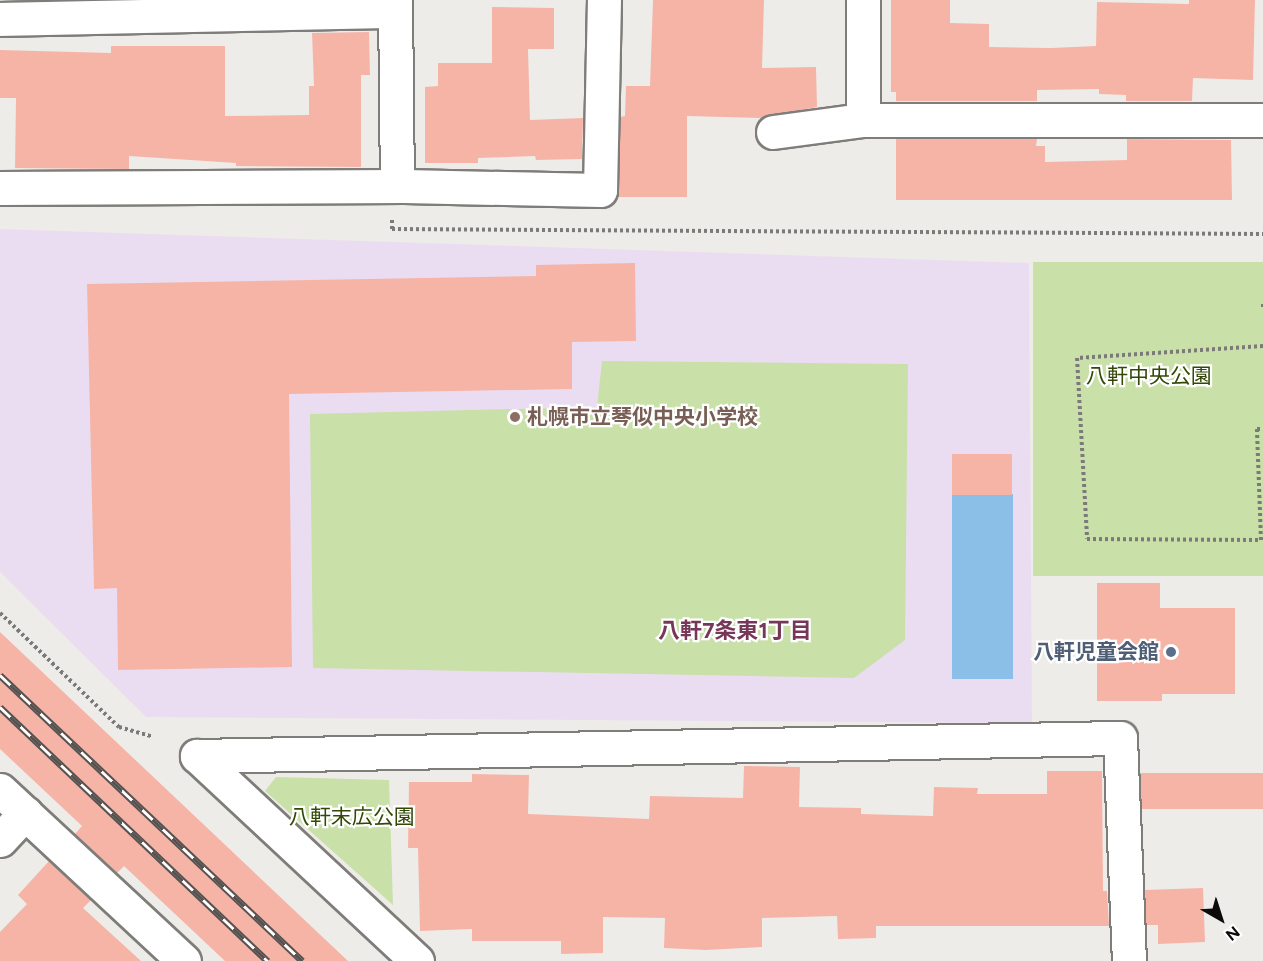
<!DOCTYPE html>
<html>
<head>
<meta charset="utf-8">
<style>
	body { margin:0 }
	#map { position:relative; width:1263px; height:961px; overflow:hidden; background:#eeece9; font-family:Figtree,"Noto Sans JP",sans-serif }
	div>[style] { position:absolute }
	.education>* { inset:0; background:#ebddf1 }
	.green>* { inset:0; background:#c9e0a9; transform-origin:0 0 }
	.water>* { inset:0; background:#8bbfe8; transform-origin:0 0 }
	.building>* { inset:0; background:#f6b4a7; transform-origin:0 0 }
	.path>* { height:4px; margin-top:-2px; transform-origin:0; background:repeating-linear-gradient(90deg,#7b7a78 0 3px,transparent 0 6px) }
	.roads { filter:drop-shadow(2px 0 #7f7d7a) drop-shadow(-2px 0 #7f7d7a) drop-shadow(0 2px #7f7d7a) drop-shadow(0 -2px #7f7d7a) }
	.minor>* { height:33px; margin:-16.5px; padding:0 16.5px; transform-origin:16.5px; border-radius:16.5px; background:#fff }
	.rail>* { height:7px; margin-top:-3.5px; transform-origin:0; background:repeating-linear-gradient(90deg,#fff 0 14px,#545351 0 28px); box-sizing:border-box; border-block:2px solid #545351 }
	.dots>* { width:16px; height:16px; translate:-50% -50%; box-sizing:border-box; border:3px solid #fff; border-radius:50% }
	span { translate:-50% -50%; white-space:nowrap; text-align:center; line-height:1.15; -webkit-text-stroke:4.5px #fff; paint-order:stroke }
	.park-label { font-size:21px; color:#334707 }
	.education-label { font-size:21px; color:#785e54; font-weight:700 }
	.left { translate:0 -50%; text-align:left }
	.service-label { font-size:21px; color:#4e5e75; font-weight:700 }
	.right { translate:-100% -50%; text-align:right }
	.neighbourhood-label { font-size:22px; color:#773759; font-weight:700 }
	.north { position:absolute; left:1191px; top:889px; width:60px; height:60px; -webkit-text-stroke:4px #fff; paint-order:stroke; rotate:141deg; font-size:16px; font-weight:700; line-height:24px; text-align:center; color:#0c0b0a }
	.north::after { content:''; display:block; margin:auto; width:21px; height:27px; background:#0c0b0a; clip-path:polygon(50% 0,100% 100%,50% 72%,0 100%) }
</style>
</head>
<body>
<div id="map">
	<div class="education">
		<div style="clip-path:polygon(0 229px,1029px 263px,1032px 723px,146px 717px,0 572px)"></div>
	</div>
	<div class="green">
		<div style="left:1033px;top:262px;width:230px;height:314px"></div>
		<div style="clip-path:polygon(602px 361px,908px 364px,905px 640px,854px 678px,313px 668px,310px 414px,597px 407px)"></div>
		<div style="clip-path:polygon(276px 777px,389px 780px,393px 905px,265px 791px)"></div>
	</div>
	<div class="water">
		<div style="left:1013px;top:494px;width:185px;height:61px;rotate:90deg"></div>
	</div>
	<div class="building">
		<div style="clip-path:polygon(653px 0,764px 0,762px 68px,816px 67px,817px 107px,761px 118px,687px 116px,687px 197px,618px 197px,620px 117px,625px 116px,626px 86px,650px 86px)"></div>
		<div style="clip-path:polygon(891px 0,950px 0,950px 23px,989px 24px,989px 47px,1051px 48px,1096px 46px,1097px 2px,1189px 4px,1189px 0,1255px 0,1253px 80px,1193px 78px,1192px 101px,1126px 101px,1126px 95px,1099px 94px,1099px 89px,1037px 90px,1037px 101px,896px 101px,896px 92px,891px 92px)"></div>
		<div style="clip-path:polygon(492px 7px,554px 8px,554px 49px,528px 49px,530px 120px,583px 118px,582px 159px,536px 160px,535px 156px,478px 158px,478px 163px,425px 163px,425px 87px,438px 86px,438px 63px,492px 63px)"></div>
		<div style="clip-path:polygon(369px 32px,370px 75px,361px 75px,361px 167px,236px 166px,236px 163px,129px 156px,129px 169px,15px 168px,16px 98px,0 98px,0 50px,111px 53px,111px 46px,225px 46px,225px 116px,309px 115px,309px 86px,314px 86px,312px 33px)"></div>
		<div style="clip-path:polygon(896px 139px,1037px 139px,1036px 146px,1045px 146px,1045px 162px,1127px 160px,1127px 139px,1231px 140px,1232px 200px,896px 200px)"></div>
		<div style="clip-path:polygon(635px 263px,636px 341px,572px 342px,572px 389px,289px 394px,292px 667px,118px 670px,117px 588px,94px 589px,87px 284px,536px 276px,536px 265px)"></div>
		<div style="left:952px;top:454px;width:60px;height:41px"></div>
		<div style="clip-path:polygon(1097px 583px,1160px 583px,1160px 608px,1235px 608px,1235px 694px,1162px 694px,1162px 701px,1097px 701px)"></div>
		<div style="clip-path:polygon(0 632px,348px 961px,225px 961px,124px 866px,117px 873px,75px 834px,82px 826px,0 749px)"></div>
		<div style="clip-path:polygon(744px 766px,800px 767px,799px 807px,861px 808px,861px 814px,933px 816px,934px 787px,978px 788px,977px 794px,1047px 794px,1047px 771px,1102px 771px,1103px 891px,1107px 891px,1109px 926px,876px 926px,876px 938px,838px 939px,837px 916px,762px 918px,762px 947px,706px 950px,664px 948px,665px 918px,603px 917px,603px 953px,561px 954px,561px 941px,472px 941px,472px 929px,420px 931px,418px 848px,408px 848px,409px 782px,472px 782px,472px 774px,529px 775px,528px 814px,649px 819px,650px 796px,743px 798px)"></div>
		<div style="left:1263px;top:773px;width:36px;height:123px;rotate:90deg"></div>
		<div style="clip-path:polygon(49px 861px,91px 900px,83px 908px,141px 961px,0 961px,0 932px,27px 904px,18px 895px)"></div>
		<div style="clip-path:polygon(1203px 888px,1205px 942px,1158px 944px,1158px 925px,1146px 925px,1145px 890px)"></div>
	</div>
	<div class="path">
		<div style="left:392px;top:220px;width:9px;rotate:90deg"></div>
		<div style="left:392px;top:229px;width:871px;rotate:0.33deg"></div>
		<div style="left:1263px;top:304px;width:5px;rotate:90deg"></div>
		<div style="left:1263px;top:346px;width:186px;rotate:176.3deg"></div>
		<div style="left:1077px;top:358px;width:181px;rotate:86.8deg"></div>
		<div style="left:1087px;top:539px;width:174px;rotate:0.3deg"></div>
		<div style="left:1261px;top:540px;width:111px;rotate:-92.1deg"></div>
		<div style="left:1257px;top:429px;width:6px"></div>
		<div style="left:0;top:613px;width:165px;rotate:43.8deg"></div>
		<div style="left:119px;top:727px;width:35px;rotate:16deg"></div>
	</div>
	<div class="roads">
		<div class="minor">
			<div style="left:395px;top:0;width:186px;rotate:89.4deg"></div>
			<div style="left:0;top:19px;width:395px;rotate:-1.2deg"></div>
			<div style="left:863px;top:120px;width:120px;rotate:-90deg"></div>
			<div style="left:773px;top:132px;width:91px;rotate:-7.6deg"></div>
			<div style="left:863px;top:120px;width:400px"></div>
			<div style="left:0;top:188px;width:404px;rotate:-0.3deg"></div>
			<div style="left:404px;top:186px;width:196px;rotate:1.2deg"></div>
			<div style="left:600px;top:190px;width:190px;rotate:-88.8deg"></div>
			<div style="left:0;top:790px;width:251px;rotate:42.9deg"></div>
			<div style="left:0;top:840px;width:37px;rotate:-47deg"></div>
			<div style="left:417px;top:961px;width:301px;rotate:-137deg"></div>
			<div style="left:197px;top:756px;width:923px;rotate:-1.12deg"></div>
			<div style="left:1120px;top:738px;width:223px;rotate:87.7deg"></div>
		</div>
	</div>
	<div class="rail">
		<div style="left:0;top:675px;width:416px;rotate:43.4deg"></div>
		<div style="left:0;top:707px;width:369px;rotate:43.5deg"></div>
	</div>
	<div class="dots">
		<div style="left:515px;top:417px;background:#8d6e63"></div>
		<div style="left:1171px;top:652px;background:#5c6f8a"></div>
	</div>
	<div class="park-label">
		<span style="left:1149px;top:376px">八軒中央公園</span>
		<span style="left:352px;top:817px">八軒末広公園</span>
	</div>
	<div class="education-label">
		<span class="left" style="left:527px;top:417px">札幌市立琴似中央小学校</span>
	</div>
	<div class="service-label">
		<span class="right" style="left:1159px;top:652px">八軒児童会館</span>
	</div>
	<div class="neighbourhood-label">
		<span style="left:735px;top:631px">八軒7条東1丁目</span>
	</div>
	<div class="north">N</div>
</div>
</body>
</html>
